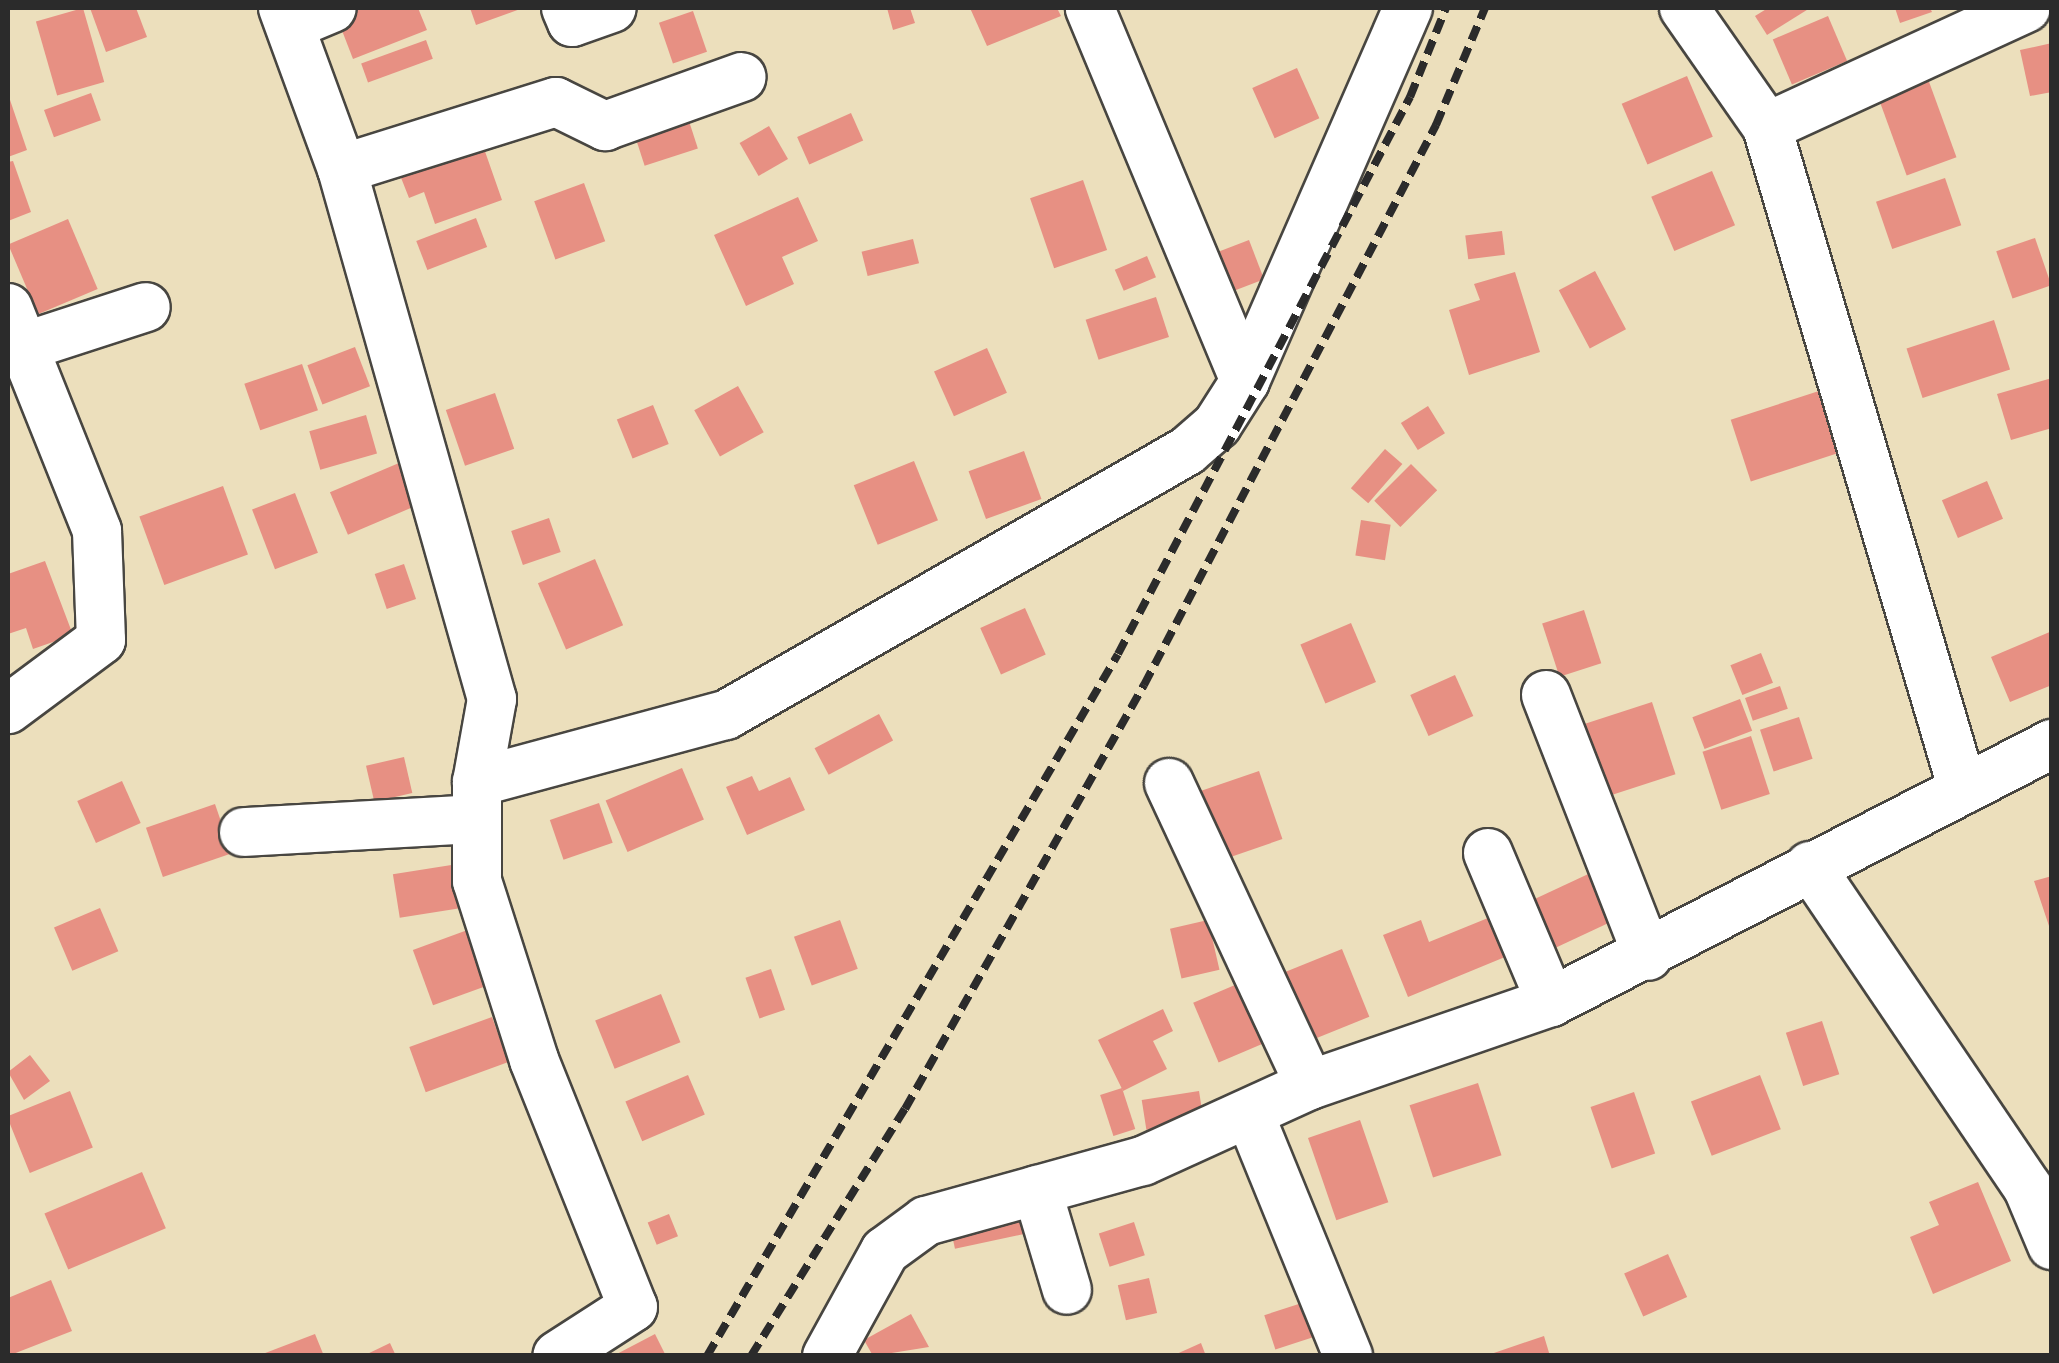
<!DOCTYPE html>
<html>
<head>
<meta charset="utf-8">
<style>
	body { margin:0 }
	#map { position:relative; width:2059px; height:1363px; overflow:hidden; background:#ecdfbc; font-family:"Indie Flower",sans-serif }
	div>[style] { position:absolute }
	.building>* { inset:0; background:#e79083; transform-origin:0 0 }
	.roads { filter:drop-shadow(2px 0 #484641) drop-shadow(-2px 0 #484641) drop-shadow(0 2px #484641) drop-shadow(0 -2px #484641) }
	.minor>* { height:48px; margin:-24px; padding:0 24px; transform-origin:24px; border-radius:24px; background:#fff }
	.rail>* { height:8px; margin-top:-4px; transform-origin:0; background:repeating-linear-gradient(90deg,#2b2b2b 0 15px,transparent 0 23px) }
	span { translate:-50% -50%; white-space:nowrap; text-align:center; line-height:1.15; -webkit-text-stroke:10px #fbf7ec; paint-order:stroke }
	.frame { position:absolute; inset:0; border:10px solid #2b2b2b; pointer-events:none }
</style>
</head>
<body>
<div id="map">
	<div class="building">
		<div style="left:83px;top:8px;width:77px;height:49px;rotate:74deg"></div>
		<div style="clip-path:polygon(90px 8px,136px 8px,147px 37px,106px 52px)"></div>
		<div style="clip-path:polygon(356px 8px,418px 8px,427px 30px,353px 59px,336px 15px)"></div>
		<div style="clip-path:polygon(470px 8px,523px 8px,476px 25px)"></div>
		<div style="clip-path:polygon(887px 8px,910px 8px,915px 23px,893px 30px)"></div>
		<div style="clip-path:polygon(970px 8px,1057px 8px,1061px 16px,987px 46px)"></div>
		<div style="clip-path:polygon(1768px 8px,1810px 8px,1767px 35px,1755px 16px)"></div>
		<div style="clip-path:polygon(1895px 8px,1930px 8px,1932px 12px,1900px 23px)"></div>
		<div style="left:693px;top:11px;width:43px;height:36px;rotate:71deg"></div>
		<div style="left:1828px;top:16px;width:49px;height:60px;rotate:67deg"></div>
		<div style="left:426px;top:40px;width:20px;height:69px;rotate:70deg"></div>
		<div style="clip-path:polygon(2052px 43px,2052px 92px,2030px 96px,2020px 50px)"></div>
		<div style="left:1297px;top:68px;width:55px;height:49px;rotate:66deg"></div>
		<div style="left:1924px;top:68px;width:95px;height:53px;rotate:70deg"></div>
		<div style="left:1687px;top:76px;width:66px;height:71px;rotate:67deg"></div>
		<div style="left:91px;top:93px;width:29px;height:50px;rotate:70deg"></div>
		<div style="clip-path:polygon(8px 94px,27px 150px,8px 157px)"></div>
		<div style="left:851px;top:113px;width:30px;height:59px;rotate:66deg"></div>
		<div style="left:688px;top:118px;width:32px;height:56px;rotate:72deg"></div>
		<div style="left:769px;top:126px;width:38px;height:34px;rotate:60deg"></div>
		<div style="clip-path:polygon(481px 140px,502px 200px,435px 224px,424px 192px,409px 198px,398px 170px)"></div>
		<div style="clip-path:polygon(13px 161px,31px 212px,8px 221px,8px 162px)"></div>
		<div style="left:1712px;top:171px;width:59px;height:66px;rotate:67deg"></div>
		<div style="left:1945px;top:178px;width:50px;height:73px;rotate:71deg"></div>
		<div style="left:1083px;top:180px;width:74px;height:56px;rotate:71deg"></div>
		<div style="left:584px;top:183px;width:62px;height:53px;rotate:70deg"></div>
		<div style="clip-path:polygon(798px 197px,818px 241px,782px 257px,794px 284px,746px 306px,714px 235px)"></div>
		<div style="left:476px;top:218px;width:31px;height:64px;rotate:69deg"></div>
		<div style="left:68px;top:219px;width:76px;height:65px;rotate:67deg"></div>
		<div style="left:1502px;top:231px;width:24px;height:37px;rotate:83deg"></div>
		<div style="left:2035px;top:238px;width:50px;height:41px;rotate:71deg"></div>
		<div style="left:913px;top:239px;width:25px;height:53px;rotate:76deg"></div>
		<div style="left:1249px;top:240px;width:42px;height:37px;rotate:69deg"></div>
		<div style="left:1147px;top:256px;width:23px;height:35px;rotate:67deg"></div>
		<div style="left:1595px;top:271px;width:66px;height:41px;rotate:62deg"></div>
		<div style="clip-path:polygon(1515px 272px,1540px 352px,1469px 375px,1449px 310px,1480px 300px,1474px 284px)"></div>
		<div style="left:1156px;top:297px;width:42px;height:74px;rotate:72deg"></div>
		<div style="left:1994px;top:320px;width:52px;height:92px;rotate:72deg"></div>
		<div style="left:355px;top:347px;width:42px;height:51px;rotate:69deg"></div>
		<div style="left:987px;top:348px;width:49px;height:58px;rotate:66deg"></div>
		<div style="left:302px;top:364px;width:49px;height:61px;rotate:71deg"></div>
		<div style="clip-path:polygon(2052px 378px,2052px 428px,2011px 440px,1997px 394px)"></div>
		<div style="left:738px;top:386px;width:53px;height:50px;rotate:61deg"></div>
		<div style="left:1822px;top:390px;width:65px;height:96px;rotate:72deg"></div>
		<div style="left:495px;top:393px;width:59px;height:52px;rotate:71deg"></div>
		<div style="left:653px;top:405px;width:42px;height:39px;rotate:68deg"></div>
		<div style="left:1428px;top:406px;width:32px;height:32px;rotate:58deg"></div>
		<div style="left:366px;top:415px;width:40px;height:59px;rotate:74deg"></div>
		<div style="left:1385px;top:449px;width:23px;height:52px;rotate:41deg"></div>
		<div style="left:1024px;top:451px;width:51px;height:59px;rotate:70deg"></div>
		<div style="left:914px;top:461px;width:64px;height:65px;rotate:68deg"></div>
		<div style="left:399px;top:463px;width:46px;height:75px;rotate:67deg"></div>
		<div style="left:1411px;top:464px;width:37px;height:52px;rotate:45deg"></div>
		<div style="left:1987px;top:481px;width:41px;height:49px;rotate:67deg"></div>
		<div style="left:223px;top:486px;width:73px;height:89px;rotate:70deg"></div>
		<div style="left:295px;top:493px;width:64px;height:46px;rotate:69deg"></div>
		<div style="left:549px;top:518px;width:36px;height:40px;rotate:71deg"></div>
		<div style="left:1361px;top:520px;width:30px;height:36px;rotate:9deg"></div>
		<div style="left:595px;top:559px;width:72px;height:62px;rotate:67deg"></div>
		<div style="clip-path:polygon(45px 561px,73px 635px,33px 649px,26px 628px,8px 634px,8px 574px)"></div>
		<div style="left:404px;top:564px;width:37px;height:31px;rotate:71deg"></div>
		<div style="left:1025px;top:608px;width:51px;height:49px;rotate:66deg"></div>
		<div style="left:1584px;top:610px;width:56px;height:44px;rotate:72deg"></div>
		<div style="left:1351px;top:623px;width:64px;height:55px;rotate:67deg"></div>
		<div style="clip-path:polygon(2052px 631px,2052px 685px,2010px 702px,1991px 657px)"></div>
		<div style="left:1761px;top:653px;width:32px;height:33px;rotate:68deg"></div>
		<div style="left:1455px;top:675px;width:45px;height:49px;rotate:66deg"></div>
		<div style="left:1780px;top:686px;width:24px;height:37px;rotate:71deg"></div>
		<div style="left:1740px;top:699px;width:34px;height:51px;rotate:69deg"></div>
		<div style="left:1652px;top:702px;width:76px;height:76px;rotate:72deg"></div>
		<div style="left:879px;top:714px;width:30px;height:73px;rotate:62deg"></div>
		<div style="left:1799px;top:717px;width:44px;height:41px;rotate:72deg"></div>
		<div style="left:1751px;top:736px;width:61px;height:51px;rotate:72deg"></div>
		<div style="left:404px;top:757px;width:37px;height:39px;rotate:77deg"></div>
		<div style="left:682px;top:768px;width:56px;height:83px;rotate:67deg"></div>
		<div style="left:1259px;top:771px;width:72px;height:61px;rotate:71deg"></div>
		<div style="clip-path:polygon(752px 776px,759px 791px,790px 777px,805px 810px,747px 835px,726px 787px)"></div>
		<div style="left:122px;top:781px;width:46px;height:49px;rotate:66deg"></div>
		<div style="left:599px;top:803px;width:42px;height:52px;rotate:71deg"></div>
		<div style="left:215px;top:804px;width:52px;height:73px;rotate:71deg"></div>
		<div style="left:464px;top:863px;width:44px;height:72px;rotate:81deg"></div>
		<div style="left:1599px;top:869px;width:53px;height:88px;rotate:65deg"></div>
		<div style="clip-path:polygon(2052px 876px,2052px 932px,2051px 932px,2034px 881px)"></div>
		<div style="left:100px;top:908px;width:47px;height:50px;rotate:67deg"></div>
		<div style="clip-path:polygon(1488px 918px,1505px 957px,1408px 997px,1383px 935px,1421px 920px,1429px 942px)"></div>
		<div style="left:840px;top:920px;width:52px;height:49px;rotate:70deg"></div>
		<div style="left:1208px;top:920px;width:51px;height:39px;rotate:77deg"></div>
		<div style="left:473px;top:928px;width:59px;height:64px;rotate:70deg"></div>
		<div style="left:1342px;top:949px;width:73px;height:72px;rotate:68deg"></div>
		<div style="left:771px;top:969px;width:43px;height:27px;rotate:71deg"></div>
		<div style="left:1242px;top:982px;width:65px;height:53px;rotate:67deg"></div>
		<div style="left:661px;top:994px;width:52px;height:71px;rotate:68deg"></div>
		<div style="clip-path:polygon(1163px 1009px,1173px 1031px,1153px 1041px,1167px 1069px,1123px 1091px,1098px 1040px)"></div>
		<div style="left:492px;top:1017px;width:48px;height:88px;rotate:70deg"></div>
		<div style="left:1822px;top:1021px;width:56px;height:38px;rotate:72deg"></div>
		<div style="clip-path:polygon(30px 1055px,50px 1081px,24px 1100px,8px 1072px)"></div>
		<div style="left:688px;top:1075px;width:43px;height:68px;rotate:67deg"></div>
		<div style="left:1760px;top:1075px;width:58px;height:74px;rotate:69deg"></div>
		<div style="left:1478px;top:1083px;width:76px;height:72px;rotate:72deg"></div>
		<div style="left:1122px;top:1088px;width:43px;height:23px;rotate:72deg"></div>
		<div style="left:70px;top:1091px;width:61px;height:68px;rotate:68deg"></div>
		<div style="left:1199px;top:1091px;width:30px;height:58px;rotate:81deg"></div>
		<div style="left:1634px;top:1092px;width:65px;height:46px;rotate:71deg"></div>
		<div style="left:1360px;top:1120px;width:87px;height:55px;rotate:71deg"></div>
		<div style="left:142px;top:1172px;width:61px;height:106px;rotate:67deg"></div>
		<div style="clip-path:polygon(1978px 1182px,2011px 1261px,1933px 1294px,1910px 1237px,1939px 1225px,1929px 1202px)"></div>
		<div style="left:1026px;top:1203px;width:30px;height:79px;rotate:78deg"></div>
		<div style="left:669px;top:1214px;width:24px;height:23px;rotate:68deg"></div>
		<div style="left:1134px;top:1222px;width:35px;height:37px;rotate:72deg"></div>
		<div style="left:1668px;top:1254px;width:47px;height:48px;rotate:66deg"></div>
		<div style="left:1149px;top:1278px;width:36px;height:32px;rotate:77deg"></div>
		<div style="clip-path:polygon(51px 1280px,72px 1331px,8px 1356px,8px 1298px)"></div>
		<div style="left:1308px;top:1301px;width:36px;height:46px;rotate:72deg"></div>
		<div style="clip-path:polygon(911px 1314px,929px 1347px,873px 1356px,864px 1340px)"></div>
		<div style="clip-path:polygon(315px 1334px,324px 1356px,261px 1356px,260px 1355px)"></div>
		<div style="clip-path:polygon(655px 1334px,666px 1356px,613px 1356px)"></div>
		<div style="clip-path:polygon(1544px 1336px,1550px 1356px,1488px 1356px,1488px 1355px)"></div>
		<div style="clip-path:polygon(390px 1343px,396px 1356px,363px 1356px)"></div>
		<div style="clip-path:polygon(1201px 1343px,1206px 1356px,1172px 1356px)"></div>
	</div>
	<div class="roads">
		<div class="minor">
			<div style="left:283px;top:8px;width:171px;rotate:69.9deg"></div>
			<div style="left:342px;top:169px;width:551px;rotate:74.2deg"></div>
			<div style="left:492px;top:699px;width:84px;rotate:100.2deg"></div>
			<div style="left:477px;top:782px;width:99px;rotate:90deg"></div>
			<div style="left:477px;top:881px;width:188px;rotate:72.3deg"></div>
			<div style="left:534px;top:1060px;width:266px;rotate:68.2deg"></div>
			<div style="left:633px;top:1307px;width:90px;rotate:147.2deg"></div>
			<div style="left:566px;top:8px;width:15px;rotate:67deg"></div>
			<div style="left:572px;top:22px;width:42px;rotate:-19.3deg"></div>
			<div style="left:1684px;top:8px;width:145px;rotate:55.1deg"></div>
			<div style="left:1767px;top:127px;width:691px;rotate:73.53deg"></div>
			<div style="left:291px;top:25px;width:44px;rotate:-22.5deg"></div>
			<div style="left:1767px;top:127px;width:285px;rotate:-24.7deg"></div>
			<div style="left:342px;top:169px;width:224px;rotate:-17.4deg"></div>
			<div style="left:556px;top:102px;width:55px;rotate:26.1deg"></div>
			<div style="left:605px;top:126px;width:145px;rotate:-19.7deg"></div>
			<div style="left:8px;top:308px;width:240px;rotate:68.2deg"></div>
			<div style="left:97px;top:531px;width:109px;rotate:87.9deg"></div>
			<div style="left:101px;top:640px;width:116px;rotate:143.4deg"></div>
			<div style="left:23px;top:347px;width:129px;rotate:-18deg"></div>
			<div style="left:1245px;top:381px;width:407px;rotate:-66.4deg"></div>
			<div style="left:1546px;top:695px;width:280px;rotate:68.7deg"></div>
			<div style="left:477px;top:782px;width:258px;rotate:-15.1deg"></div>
			<div style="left:726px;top:715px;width:531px;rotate:-29.8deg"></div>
			<div style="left:1187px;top:451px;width:40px;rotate:-41deg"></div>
			<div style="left:1217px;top:425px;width:52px;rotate:-57.5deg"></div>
			<div style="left:1245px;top:381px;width:404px;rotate:-112.6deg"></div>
			<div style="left:1169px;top:783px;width:333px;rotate:65deg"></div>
			<div style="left:244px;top:832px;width:233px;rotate:-3.2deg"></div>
			<div style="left:1488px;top:853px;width:162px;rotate:67.1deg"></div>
			<div style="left:1810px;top:866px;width:389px;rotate:55.9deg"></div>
			<div style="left:2028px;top:1188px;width:62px;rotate:67.2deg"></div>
			<div style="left:1251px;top:1118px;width:257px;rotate:67.8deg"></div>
			<div style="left:1037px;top:1190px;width:104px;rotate:73.3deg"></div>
			<div style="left:827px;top:1356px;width:120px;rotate:-61.1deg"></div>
			<div style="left:885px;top:1251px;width:51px;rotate:-36.2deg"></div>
			<div style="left:926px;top:1221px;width:225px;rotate:-15.5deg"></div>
			<div style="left:1143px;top:1161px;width:183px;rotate:-24.5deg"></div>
			<div style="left:1310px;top:1085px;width:255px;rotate:-19deg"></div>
			<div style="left:1551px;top:1002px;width:564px;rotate:-27.25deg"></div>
		</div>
	</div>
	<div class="rail">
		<div style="left:707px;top:1356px;width:813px;rotate:-59.65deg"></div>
		<div style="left:1118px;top:654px;width:629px;rotate:-62.33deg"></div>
		<div style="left:1410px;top:97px;width:96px;rotate:-68deg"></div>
		<div style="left:751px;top:1356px;width:291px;rotate:-58.1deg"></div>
		<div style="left:905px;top:1109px;width:487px;rotate:-60.6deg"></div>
		<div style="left:1144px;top:685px;width:632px;rotate:-62.46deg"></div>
		<div style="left:1436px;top:125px;width:127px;rotate:-67.3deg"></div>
	</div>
	<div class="frame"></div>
</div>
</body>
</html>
